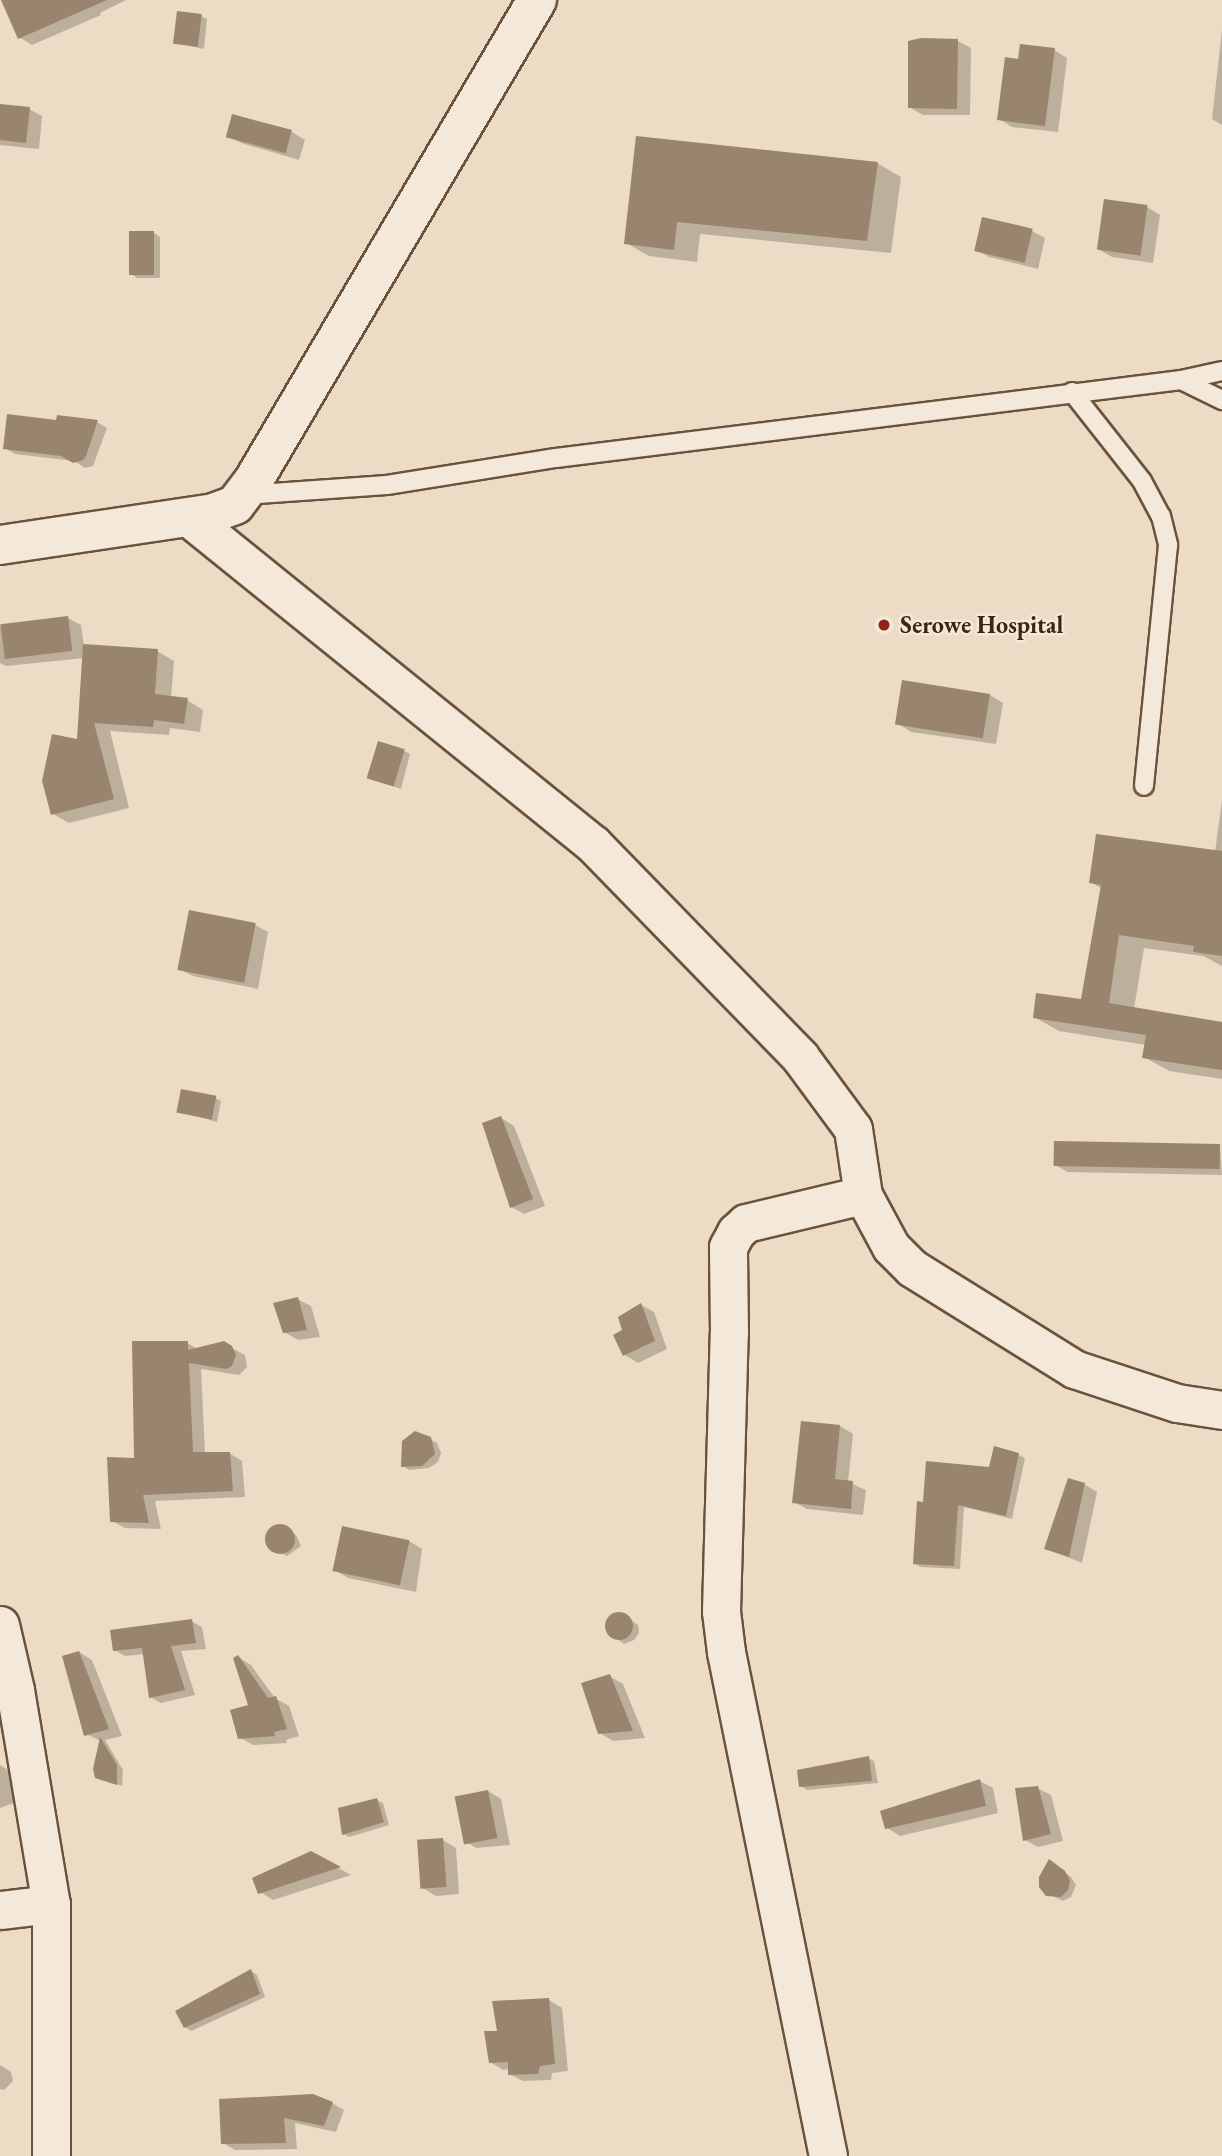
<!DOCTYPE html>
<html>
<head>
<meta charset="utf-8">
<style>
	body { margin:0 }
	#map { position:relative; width:1222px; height:2156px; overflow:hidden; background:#ecdcc5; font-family:"EB Garamond",serif }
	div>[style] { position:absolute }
	.shadow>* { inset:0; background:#0003 }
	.building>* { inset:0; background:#99846d; transform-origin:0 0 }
	.round { border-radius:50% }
	.roads { filter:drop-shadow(2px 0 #6b533b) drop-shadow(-2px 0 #6b533b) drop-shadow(0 2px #6b533b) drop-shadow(0 -2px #6b533b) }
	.service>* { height:18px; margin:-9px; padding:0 9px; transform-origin:9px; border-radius:9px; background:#f3e8d9 }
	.minor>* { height:37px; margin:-18.5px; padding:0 18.5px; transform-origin:18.5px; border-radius:18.5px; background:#f3e8d9 }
	.tertiary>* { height:38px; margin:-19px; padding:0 19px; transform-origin:19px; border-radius:19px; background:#f3e8d9 }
	.dots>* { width:19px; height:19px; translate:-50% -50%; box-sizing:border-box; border:4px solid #f3e8d9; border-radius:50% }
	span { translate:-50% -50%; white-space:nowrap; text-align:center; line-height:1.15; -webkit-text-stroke:5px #f3e8d9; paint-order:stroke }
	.poi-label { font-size:24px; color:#40250d; font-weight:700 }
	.left { translate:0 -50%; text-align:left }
</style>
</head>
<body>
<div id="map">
	<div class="shadow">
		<div style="clip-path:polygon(3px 0,126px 0,100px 13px,101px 15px,32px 45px,19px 37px)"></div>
		<div style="clip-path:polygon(201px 16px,207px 19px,204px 49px,175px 43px)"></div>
		<div style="clip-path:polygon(1222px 30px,1222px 125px,1212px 119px)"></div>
		<div style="clip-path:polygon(958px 41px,971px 48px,970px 115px,923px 115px,909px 107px)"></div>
		<div style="clip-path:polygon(1054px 50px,1067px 58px,1058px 132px,1012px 127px,999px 119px)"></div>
		<div style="clip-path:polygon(0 105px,29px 109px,42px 116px,39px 149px,0 145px)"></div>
		<div style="clip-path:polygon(233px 116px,292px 132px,305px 140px,299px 160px,241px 143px,228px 136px)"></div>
		<div style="clip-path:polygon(829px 157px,877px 163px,901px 177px,891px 253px,700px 234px,697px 262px,649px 256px,626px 243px,829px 160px)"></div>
		<div style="clip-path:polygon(1147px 207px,1160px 215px,1153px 263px,1112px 257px,1098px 249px)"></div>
		<div style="clip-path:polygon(1032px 231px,1045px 238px,1038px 269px,989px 257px,976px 250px)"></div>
		<div style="clip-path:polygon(154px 233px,160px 237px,160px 278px,137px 278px,131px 274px)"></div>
		<div style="clip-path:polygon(58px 422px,97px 422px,107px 428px,93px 466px,85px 468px,74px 461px,15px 454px,5px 448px)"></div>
		<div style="clip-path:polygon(68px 618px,81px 625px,84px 646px,157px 651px,174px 661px,171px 698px,187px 700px,203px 710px,200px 732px,170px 728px,169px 735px,110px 731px,129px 808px,69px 823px,53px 814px,79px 741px,84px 658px,6px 666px,0 663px,0 625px)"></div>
		<div style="clip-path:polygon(990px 695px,1003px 703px,996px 744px,911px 732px,898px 724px)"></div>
		<div style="clip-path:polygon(404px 751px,410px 754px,401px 789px,369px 778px)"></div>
		<div style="clip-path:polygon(1222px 800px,1222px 966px,1203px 956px,1144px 948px,1134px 1009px,1222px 1023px,1222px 1079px,1169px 1071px,1144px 1057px,1146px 1045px,1059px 1031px,1034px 1017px,1083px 1001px,1102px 889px,1091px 882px,1215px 852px)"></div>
		<div style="clip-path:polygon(255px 925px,268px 932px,258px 989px,193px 976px,180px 969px)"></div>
		<div style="clip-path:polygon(215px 1098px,221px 1101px,217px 1122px,178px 1111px)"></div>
		<div style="clip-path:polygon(501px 1118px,514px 1126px,545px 1206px,524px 1214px,511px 1207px)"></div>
		<div style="clip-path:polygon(1220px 1146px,1222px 1175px,1068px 1172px,1055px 1165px)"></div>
		<div style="clip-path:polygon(297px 1299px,311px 1306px,320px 1337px,298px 1340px,284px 1332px)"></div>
		<div style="clip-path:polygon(641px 1305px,654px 1312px,667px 1349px,638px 1363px,625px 1355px,625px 1331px)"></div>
		<div style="clip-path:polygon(187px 1343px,198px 1349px,232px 1348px,245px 1355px,247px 1367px,239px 1375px,201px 1369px,205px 1454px,229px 1453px,242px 1461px,245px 1497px,155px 1501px,161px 1529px,125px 1528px,112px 1521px)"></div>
		<div style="clip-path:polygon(840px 1426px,853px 1434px,848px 1482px,866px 1490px,863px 1515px,807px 1509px,794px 1502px)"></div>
		<div style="clip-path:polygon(430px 1439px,437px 1443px,441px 1453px,438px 1462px,429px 1468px,409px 1470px,403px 1466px)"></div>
		<div style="clip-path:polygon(1019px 1455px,1025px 1458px,1012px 1519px,964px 1507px,960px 1569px,920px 1567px,914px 1563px,925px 1504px)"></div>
		<div style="clip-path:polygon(1084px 1484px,1097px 1492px,1082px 1563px,1047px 1549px)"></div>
		<div style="clip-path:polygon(281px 1527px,296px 1535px,301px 1546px,287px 1556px,269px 1546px,267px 1539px,270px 1531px)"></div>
		<div style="clip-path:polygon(409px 1541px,422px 1549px,416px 1592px,348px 1578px,334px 1570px)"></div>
		<div style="clip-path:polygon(621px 1613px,638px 1625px,639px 1633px,634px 1640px,624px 1644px,608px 1632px,608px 1620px)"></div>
		<div style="clip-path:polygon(191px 1621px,202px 1627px,206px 1649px,181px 1651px,195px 1695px,161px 1703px,150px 1697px,145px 1654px,125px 1656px,114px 1650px)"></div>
		<div style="clip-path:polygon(79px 1652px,92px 1660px,122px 1736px,105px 1740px,123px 1770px,122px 1786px,103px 1780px,101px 1741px,86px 1734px)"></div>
		<div style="clip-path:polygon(238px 1657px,251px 1665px,275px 1698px,289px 1706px,299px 1736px,286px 1740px,287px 1743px,253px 1745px,239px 1737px,250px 1706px)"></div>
		<div style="clip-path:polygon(609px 1676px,623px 1684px,645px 1738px,613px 1741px,600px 1733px)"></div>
		<div style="clip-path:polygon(868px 1758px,874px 1761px,878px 1783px,807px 1790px,801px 1786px)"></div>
		<div style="clip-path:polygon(0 1765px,8px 1770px,16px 1802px,0 1808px)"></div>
		<div style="clip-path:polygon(980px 1781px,993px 1788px,998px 1813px,900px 1836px,887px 1828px)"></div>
		<div style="clip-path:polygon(1037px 1788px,1051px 1795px,1063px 1841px,1038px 1847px,1025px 1840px)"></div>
		<div style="clip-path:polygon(488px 1791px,501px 1799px,510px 1845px,476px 1848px,463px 1840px)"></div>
		<div style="clip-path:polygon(377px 1800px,383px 1803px,389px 1825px,349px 1837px,343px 1834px)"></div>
		<div style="clip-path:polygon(443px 1840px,456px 1848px,459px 1894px,436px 1896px,423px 1888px)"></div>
		<div style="clip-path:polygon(311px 1853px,351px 1875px,273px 1900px,260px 1892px)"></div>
		<div style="clip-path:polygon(1055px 1865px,1071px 1877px,1076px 1885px,1071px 1897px,1063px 1901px,1050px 1895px)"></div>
		<div style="clip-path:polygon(251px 1971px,257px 1975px,265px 1997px,191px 2031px,185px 2027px)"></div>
		<div style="clip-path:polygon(549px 2000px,562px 2008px,568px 2071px,552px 2073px,551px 2080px,523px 2081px,509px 2074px,510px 2069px,503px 2070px,490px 2062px,499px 2033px)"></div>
		<div style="clip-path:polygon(0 2065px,11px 2072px,13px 2081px,4px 2090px,0 2089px)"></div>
		<div style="clip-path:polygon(221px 2101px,332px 2103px,344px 2110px,336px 2132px,295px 2123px,297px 2149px,235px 2150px,223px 2143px)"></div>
	</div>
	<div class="building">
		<div style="clip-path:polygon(1px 0,107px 0,18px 39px)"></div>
		<div style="left:177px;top:11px;width:25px;height:33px;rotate:7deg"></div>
		<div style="clip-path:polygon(921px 38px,958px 39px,957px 109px,908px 108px,908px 41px)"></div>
		<div style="clip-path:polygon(1020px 44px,1055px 48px,1045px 126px,997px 120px,1005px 57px,1018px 59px)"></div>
		<div style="clip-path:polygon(0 104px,30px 107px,26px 143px,0 140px)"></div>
		<div style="left:232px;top:114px;width:62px;height:24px;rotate:15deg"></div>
		<div style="clip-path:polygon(636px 136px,878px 162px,867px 241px,677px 222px,674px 250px,624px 244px)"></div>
		<div style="left:1104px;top:199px;width:44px;height:51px;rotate:8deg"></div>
		<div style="left:982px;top:217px;width:52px;height:35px;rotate:13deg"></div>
		<div style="left:129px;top:231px;width:25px;height:44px"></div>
		<div style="clip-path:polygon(7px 414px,56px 420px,57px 415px,98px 420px,86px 456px,83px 460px,73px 463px,61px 456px,3px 449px)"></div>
		<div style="left:68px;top:616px;width:35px;height:68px;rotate:83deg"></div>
		<div style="clip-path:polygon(83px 644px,158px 649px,155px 694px,188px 698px,184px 724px,154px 720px,153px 727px,94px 723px,114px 799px,51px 815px,42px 781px,52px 734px,77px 739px)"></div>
		<div style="left:902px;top:680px;width:89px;height:45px;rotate:9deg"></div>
		<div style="left:378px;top:741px;width:28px;height:39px;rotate:17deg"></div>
		<div style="clip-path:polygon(1096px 834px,1222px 851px,1222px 956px,1193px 952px,1194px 946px,1119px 935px,1109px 1003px,1222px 1022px,1222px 1070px,1142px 1058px,1146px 1035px,1033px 1018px,1036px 993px,1081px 999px,1101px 885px,1089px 883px)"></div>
		<div style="left:189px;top:910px;width:68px;height:61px;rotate:11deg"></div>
		<div style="left:181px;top:1089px;width:36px;height:24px;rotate:11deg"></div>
		<div style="clip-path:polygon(501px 1116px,533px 1199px,510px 1208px,482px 1123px)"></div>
		<div style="left:1054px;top:1141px;width:166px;height:25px;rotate:1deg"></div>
		<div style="clip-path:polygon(298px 1297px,307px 1330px,283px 1333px,273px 1303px)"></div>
		<div style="clip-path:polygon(641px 1303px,655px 1341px,623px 1356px,613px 1335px,622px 1330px,618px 1317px)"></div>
		<div style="clip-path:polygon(132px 1341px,188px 1341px,188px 1350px,224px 1341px,232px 1346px,236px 1355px,232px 1366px,226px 1369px,189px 1363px,193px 1452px,230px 1452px,233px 1491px,143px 1495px,149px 1523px,110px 1522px,107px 1457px,134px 1458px)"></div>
		<div style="clip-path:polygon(801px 1421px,840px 1425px,835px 1479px,853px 1481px,851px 1509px,792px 1503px)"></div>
		<div style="clip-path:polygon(415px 1431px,431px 1437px,435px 1454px,422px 1466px,401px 1467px,402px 1441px)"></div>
		<div style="clip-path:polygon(994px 1446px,1019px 1453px,1006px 1516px,958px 1505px,954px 1566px,913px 1564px,917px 1501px,923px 1502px,926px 1461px,989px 1467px)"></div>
		<div style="clip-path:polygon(1068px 1478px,1085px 1483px,1069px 1557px,1044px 1549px)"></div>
		<div class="round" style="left:265px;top:1524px;width:30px;height:30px"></div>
		<div style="left:342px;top:1526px;width:69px;height:46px;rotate:12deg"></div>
		<div class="round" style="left:605px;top:1612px;width:28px;height:28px"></div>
		<div style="clip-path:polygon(192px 1619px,196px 1643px,171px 1646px,185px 1690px,149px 1698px,142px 1648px,113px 1651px,110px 1630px)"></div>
		<div style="clip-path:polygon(79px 1651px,109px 1729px,84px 1736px,62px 1656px)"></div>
		<div style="clip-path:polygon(238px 1655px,268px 1698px,276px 1696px,287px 1729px,274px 1732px,275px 1736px,238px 1739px,230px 1710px,248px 1705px,233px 1658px)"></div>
		<div style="clip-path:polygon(610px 1674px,633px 1731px,598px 1734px,581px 1683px)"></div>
		<div style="clip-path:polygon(100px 1737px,117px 1765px,117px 1785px,95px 1778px,93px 1769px)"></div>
		<div style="clip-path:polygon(869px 1756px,872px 1781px,799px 1787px,797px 1770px)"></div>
		<div style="clip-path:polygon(980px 1779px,986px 1806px,885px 1829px,880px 1811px)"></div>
		<div style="clip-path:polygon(1038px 1786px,1051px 1834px,1023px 1841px,1015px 1788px)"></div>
		<div style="left:488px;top:1790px;width:49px;height:34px;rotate:79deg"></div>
		<div style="clip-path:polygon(377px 1798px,384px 1822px,342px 1835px,338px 1808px)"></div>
		<div style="left:443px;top:1838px;width:49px;height:26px;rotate:86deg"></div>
		<div style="clip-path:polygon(311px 1851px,341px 1867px,258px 1894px,252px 1878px)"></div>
		<div style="clip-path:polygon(1049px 1859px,1065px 1871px,1070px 1881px,1068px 1890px,1061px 1897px,1046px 1896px,1039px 1887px,1039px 1877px)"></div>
		<div style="clip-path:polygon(251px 1969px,260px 1994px,184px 2028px,175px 2011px)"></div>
		<div style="clip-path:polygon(549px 1998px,555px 2064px,540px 2066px,538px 2074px,508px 2075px,508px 2062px,489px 2063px,484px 2031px,497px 2031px,492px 2001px)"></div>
		<div style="clip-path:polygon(313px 2094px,333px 2102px,324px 2126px,284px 2118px,286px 2143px,221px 2144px,219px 2099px)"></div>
	</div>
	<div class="roads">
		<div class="service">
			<div style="left:1181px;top:380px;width:46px;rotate:26deg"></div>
			<div style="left:1072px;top:392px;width:113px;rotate:51.8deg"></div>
			<div style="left:1142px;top:481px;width:40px;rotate:62deg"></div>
			<div style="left:1161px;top:516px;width:30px;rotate:76deg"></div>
			<div style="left:1168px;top:545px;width:242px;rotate:95.7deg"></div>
			<div style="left:244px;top:495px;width:143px;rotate:-4deg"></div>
			<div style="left:387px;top:485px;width:171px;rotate:-9.1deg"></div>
			<div style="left:556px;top:458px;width:630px;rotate:-7.11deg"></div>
			<div style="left:1181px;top:380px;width:42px;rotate:-12.4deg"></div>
		</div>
		<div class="minor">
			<div style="left:188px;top:517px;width:521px;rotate:38.92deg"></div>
			<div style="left:593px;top:844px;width:297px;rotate:45.8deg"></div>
			<div style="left:800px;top:1057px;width:89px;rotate:53.6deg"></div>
			<div style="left:853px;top:1129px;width:67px;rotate:81.4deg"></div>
			<div style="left:863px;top:1195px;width:59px;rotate:61.7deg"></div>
			<div style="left:891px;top:1247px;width:30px;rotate:45deg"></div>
			<div style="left:912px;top:1268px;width:191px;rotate:31.9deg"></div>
			<div style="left:1074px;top:1369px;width:108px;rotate:18.3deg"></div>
			<div style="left:1177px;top:1403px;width:46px;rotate:8.8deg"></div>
			<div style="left:0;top:1625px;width:67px;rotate:77deg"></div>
			<div style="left:15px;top:1690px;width:217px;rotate:80.5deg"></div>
			<div style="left:51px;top:1904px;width:252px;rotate:90deg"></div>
			<div style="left:0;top:1910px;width:51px;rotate:-6.7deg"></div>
			<div style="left:828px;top:2156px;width:514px;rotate:-101.44deg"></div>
			<div style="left:726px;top:1652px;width:41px;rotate:-97deg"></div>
			<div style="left:721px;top:1611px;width:278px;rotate:-88.4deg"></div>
			<div style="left:729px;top:1333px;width:86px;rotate:-90.7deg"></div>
			<div style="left:728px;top:1247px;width:17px;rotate:-62deg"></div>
			<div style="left:736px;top:1232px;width:13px;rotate:-42deg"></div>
			<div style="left:746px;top:1223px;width:120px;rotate:-13.5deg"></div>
		</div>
		<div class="tertiary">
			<div style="left:0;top:545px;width:215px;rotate:-8.5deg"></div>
			<div style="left:213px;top:513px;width:23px;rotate:-20deg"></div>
			<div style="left:235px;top:505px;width:34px;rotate:-53deg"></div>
			<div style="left:255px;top:478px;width:555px;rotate:-59.46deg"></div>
		</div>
	</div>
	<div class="dots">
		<div style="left:884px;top:625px;background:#8f2418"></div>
	</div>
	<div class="poi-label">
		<span class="left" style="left:900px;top:625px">Serowe Hospital</span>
	</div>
</div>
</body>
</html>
